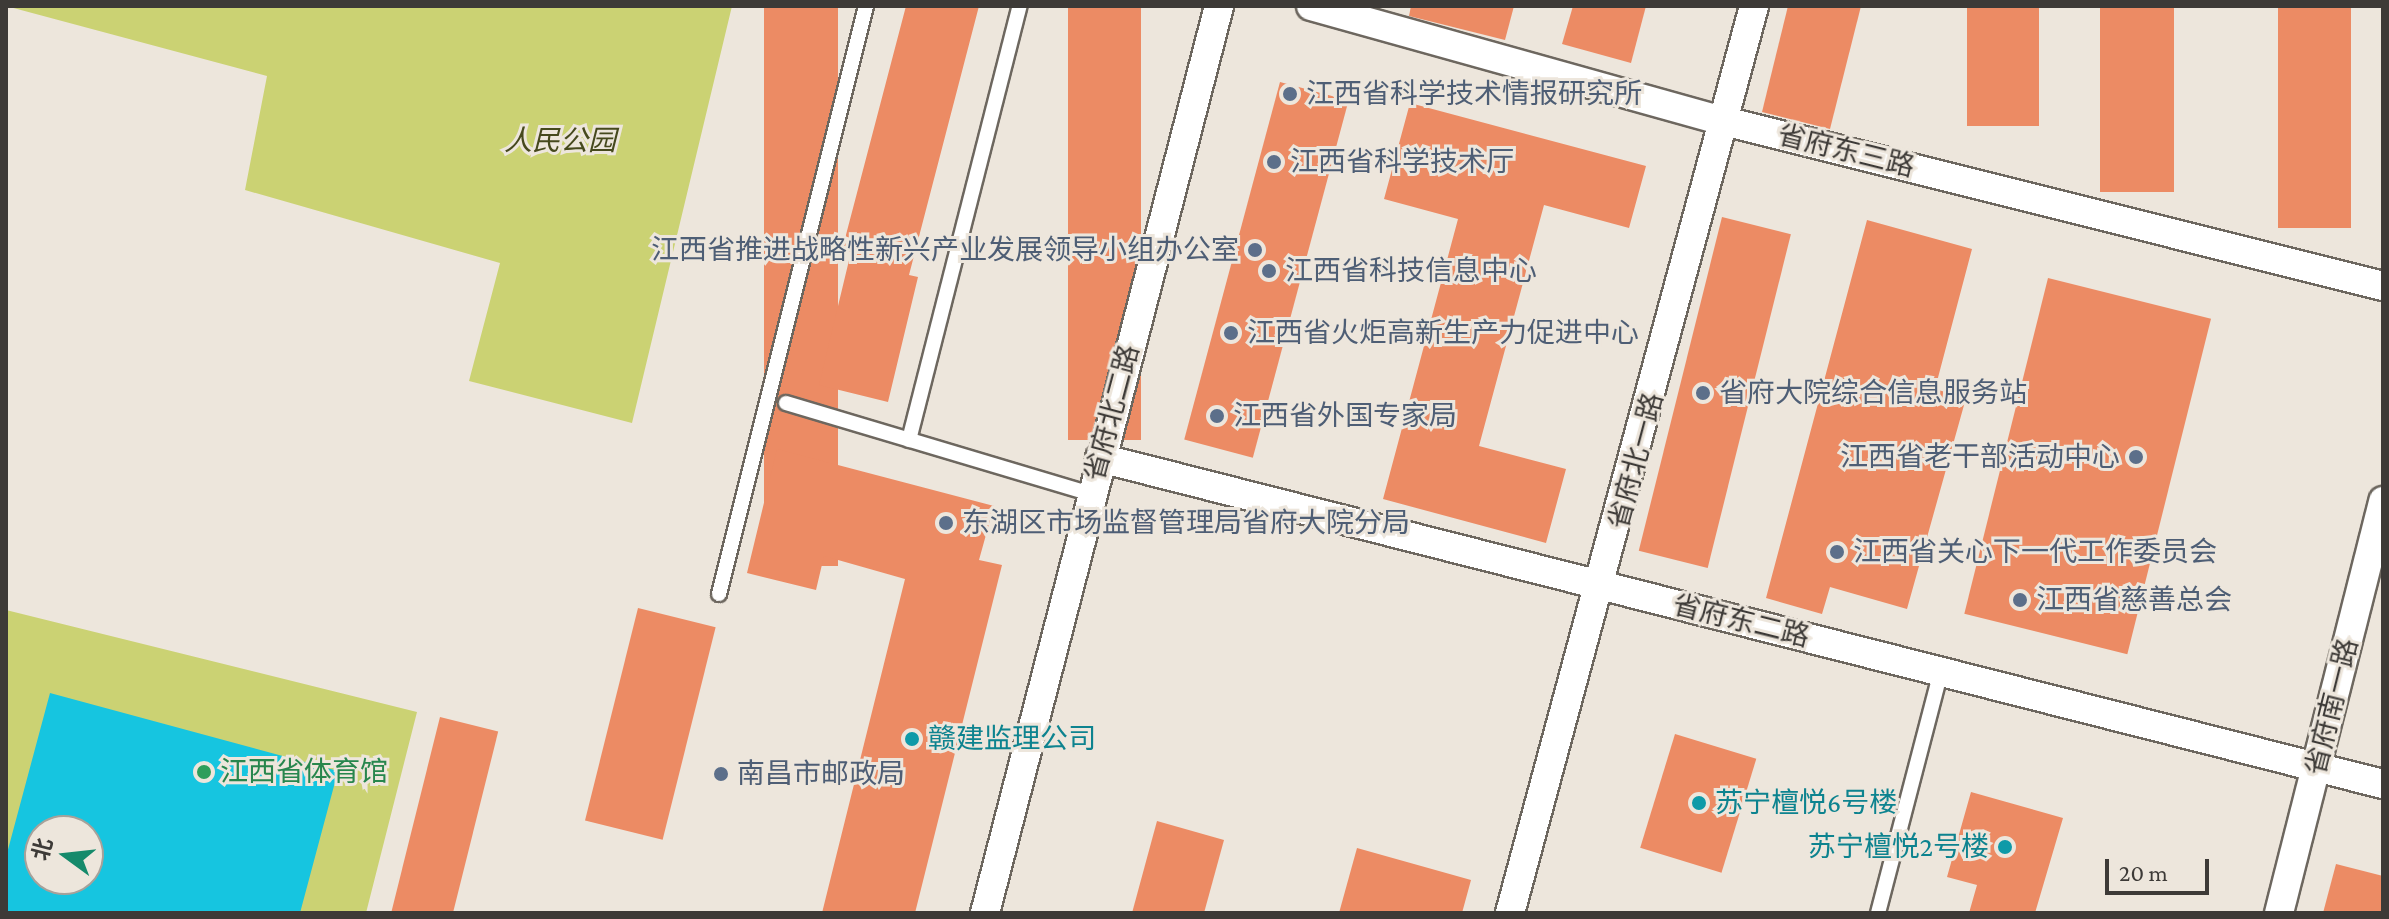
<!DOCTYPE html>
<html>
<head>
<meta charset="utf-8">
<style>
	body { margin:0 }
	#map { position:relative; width:2389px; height:919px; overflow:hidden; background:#ede6dc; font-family:"Crimson Pro","Noto Sans SC",serif }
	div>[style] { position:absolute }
	.green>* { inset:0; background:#cbd273 }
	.water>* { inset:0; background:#16c5e0 }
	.building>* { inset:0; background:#ec8b64; transform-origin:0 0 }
	.roads { filter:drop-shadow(2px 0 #6d675f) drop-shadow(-2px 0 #6d675f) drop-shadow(0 2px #6d675f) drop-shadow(0 -2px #6d675f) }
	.service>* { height:14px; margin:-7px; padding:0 7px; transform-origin:7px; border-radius:7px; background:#fff }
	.minor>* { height:28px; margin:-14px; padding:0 14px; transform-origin:14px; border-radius:14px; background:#fff }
	.dots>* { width:22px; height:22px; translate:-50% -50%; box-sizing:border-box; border:4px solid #ede6dc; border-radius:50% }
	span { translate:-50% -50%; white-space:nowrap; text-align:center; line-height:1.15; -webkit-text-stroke:6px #ede6dc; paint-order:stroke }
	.service-label { font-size:28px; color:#4e5e75 }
	.left { translate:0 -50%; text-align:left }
	.right { translate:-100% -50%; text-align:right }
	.park-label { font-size:28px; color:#46491d; font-style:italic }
	.street-label { font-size:28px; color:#3d3a37 }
	.culture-label { font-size:28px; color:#0d838f }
	.leisure-label { font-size:28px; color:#27864d }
	.frame { position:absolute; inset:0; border:8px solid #3d3a37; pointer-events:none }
	.north { position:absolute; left:24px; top:815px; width:80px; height:80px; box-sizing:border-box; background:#ede6dc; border:2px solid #a7a19a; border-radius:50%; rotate:285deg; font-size:22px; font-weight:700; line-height:32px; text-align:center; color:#3d3a37 }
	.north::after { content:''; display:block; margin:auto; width:28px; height:36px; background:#158a6b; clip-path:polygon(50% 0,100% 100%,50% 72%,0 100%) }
	.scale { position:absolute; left:2105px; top:859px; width:104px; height:36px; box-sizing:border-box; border:4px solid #3d3a37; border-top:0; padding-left:10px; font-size:24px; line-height:28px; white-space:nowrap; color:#3d3a37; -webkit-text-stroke:6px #ede6dc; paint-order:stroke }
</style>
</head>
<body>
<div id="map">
	<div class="green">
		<div style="clip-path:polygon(6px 6px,732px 6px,632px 423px,469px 381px,500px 263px,245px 190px,267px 76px)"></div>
		<div style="clip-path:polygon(evenodd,6px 610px,417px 712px,366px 913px,6px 913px,6px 610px,40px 831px,88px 831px,88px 879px,40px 879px,40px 831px)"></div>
	</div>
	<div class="water">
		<div style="clip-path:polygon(evenodd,50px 693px,338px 771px,300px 913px,6px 913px,6px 857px,50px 693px,40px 831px,88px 831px,88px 879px,40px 879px,40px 831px)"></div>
	</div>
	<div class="building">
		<div style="left:764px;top:6px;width:74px;height:560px"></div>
		<div style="clip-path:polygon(906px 6px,979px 6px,909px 275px,918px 277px,888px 402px,819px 385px,851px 252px,842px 250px)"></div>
		<div style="left:1068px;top:6px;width:73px;height:434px"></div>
		<div style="clip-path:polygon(1411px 6px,1514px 6px,1505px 40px,1409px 16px)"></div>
		<div style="clip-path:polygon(1573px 6px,1646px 6px,1631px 63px,1562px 44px)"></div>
		<div style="clip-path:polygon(1788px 6px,1861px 6px,1830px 129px,1762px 112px)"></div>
		<div style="left:1967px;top:6px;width:72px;height:120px"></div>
		<div style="left:2100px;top:6px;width:74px;height:186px"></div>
		<div style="left:2278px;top:6px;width:73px;height:222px"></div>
		<div style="left:1280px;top:82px;width:71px;height:370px;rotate:15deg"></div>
		<div style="clip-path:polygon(1410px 103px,1646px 166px,1629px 228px,1544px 205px,1479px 446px,1566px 469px,1546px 543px,1383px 499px,1458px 219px,1384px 199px)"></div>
		<div style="left:1722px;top:217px;width:71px;height:344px;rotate:14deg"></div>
		<div style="clip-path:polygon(1867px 220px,1972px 249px,1935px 389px,1966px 398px,1907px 609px,1830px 587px,1822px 614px,1766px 598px)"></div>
		<div style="left:2048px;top:278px;width:168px;height:346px;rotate:14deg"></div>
		<div style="clip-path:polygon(777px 449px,994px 506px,979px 560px,1002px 565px,915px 913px,822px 913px,905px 579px,824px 556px,816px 590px,747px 573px)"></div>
		<div style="left:638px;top:608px;width:80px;height:219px;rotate:14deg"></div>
		<div style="left:440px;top:717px;width:60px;height:202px;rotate:14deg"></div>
		<div style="left:1675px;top:734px;width:85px;height:119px;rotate:17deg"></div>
		<div style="clip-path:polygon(1971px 792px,2063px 818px,2035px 913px,1969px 913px,1977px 885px,1947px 877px)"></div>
		<div style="clip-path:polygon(1157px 821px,1224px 840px,1204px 913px,1132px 913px)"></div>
		<div style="clip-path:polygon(1357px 848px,1471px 880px,1462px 913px,1339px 913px)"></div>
		<div style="clip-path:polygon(2336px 864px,2383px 876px,2383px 913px,2323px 913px)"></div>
	</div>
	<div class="roads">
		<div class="service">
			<div style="left:786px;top:403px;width:318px;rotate:16.6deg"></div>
			<div style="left:909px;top:440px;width:448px;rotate:-75.7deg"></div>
			<div style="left:719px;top:594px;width:606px;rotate:-75.96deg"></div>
			<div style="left:1878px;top:913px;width:250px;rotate:-75.4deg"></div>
		</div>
		<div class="minor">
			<div style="left:1311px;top:6px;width:429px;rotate:15.6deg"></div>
			<div style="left:1724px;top:121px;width:679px;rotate:14.06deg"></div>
			<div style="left:1100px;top:458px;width:1324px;rotate:14.26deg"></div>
			<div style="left:985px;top:913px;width:937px;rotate:-75.53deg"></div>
			<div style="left:1510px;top:913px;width:939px;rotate:-74.94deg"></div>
			<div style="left:2279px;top:913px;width:425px;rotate:-75.8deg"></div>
		</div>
	</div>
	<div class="dots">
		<div style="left:1290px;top:94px;background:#5c6f8a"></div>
		<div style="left:1274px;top:162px;background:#5c6f8a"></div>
		<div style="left:1255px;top:250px;background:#5c6f8a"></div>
		<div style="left:1269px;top:271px;background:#5c6f8a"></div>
		<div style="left:1231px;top:333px;background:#5c6f8a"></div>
		<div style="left:1703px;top:393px;background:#5c6f8a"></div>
		<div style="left:1217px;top:416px;background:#5c6f8a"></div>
		<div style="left:2136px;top:457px;background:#5c6f8a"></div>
		<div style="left:946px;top:523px;background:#5c6f8a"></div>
		<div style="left:1837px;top:552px;background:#5c6f8a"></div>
		<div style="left:2020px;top:600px;background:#5c6f8a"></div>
		<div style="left:912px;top:739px;background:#0f9aa8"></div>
		<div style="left:204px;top:772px;background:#2e9e5b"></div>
		<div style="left:721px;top:774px;background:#5c6f8a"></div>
		<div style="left:1699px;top:803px;background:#0f9aa8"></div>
		<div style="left:2005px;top:847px;background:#0f9aa8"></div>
	</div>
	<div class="service-label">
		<span class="left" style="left:1306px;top:94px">江西省科学技术情报研究所</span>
		<span class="left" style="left:1290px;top:162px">江西省科学技术厅</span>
		<span class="right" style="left:1239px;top:250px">江西省推进战略性新兴产业发展领导小组办公室</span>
		<span class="left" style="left:1285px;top:271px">江西省科技信息中心</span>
		<span class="left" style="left:1247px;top:333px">江西省火炬高新生产力促进中心</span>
		<span class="left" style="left:1719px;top:393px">省府大院综合信息服务站</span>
		<span class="left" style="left:1233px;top:416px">江西省外国专家局</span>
		<span class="right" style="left:2120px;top:457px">江西省老干部活动中心</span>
		<span class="left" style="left:962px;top:523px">东湖区市场监督管理局省府大院分局</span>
		<span class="left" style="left:1853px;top:552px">江西省关心下一代工作委员会</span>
		<span class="left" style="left:2036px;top:600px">江西省慈善总会</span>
		<span class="left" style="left:737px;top:774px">南昌市邮政局</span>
	</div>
	<div class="park-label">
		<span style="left:560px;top:141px">人民公园</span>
	</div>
	<div class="street-label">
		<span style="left:1846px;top:151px;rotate:14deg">省府东三路</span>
		<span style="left:1112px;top:413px;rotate:-75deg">省府北二路</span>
		<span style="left:1636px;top:461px;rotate:-75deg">省府北一路</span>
		<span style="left:1741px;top:621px;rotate:14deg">省府东二路</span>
		<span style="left:2332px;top:707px;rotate:-76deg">省府南一路</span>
	</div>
	<div class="culture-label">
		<span class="left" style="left:928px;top:739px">赣建监理公司</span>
		<span class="left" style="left:1715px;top:803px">苏宁檀悦6号楼</span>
		<span class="right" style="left:1989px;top:847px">苏宁檀悦2号楼</span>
	</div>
	<div class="leisure-label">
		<span class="left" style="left:220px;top:772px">江西省体育馆</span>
	</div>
	<div class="frame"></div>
	<div class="north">北</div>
	<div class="scale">20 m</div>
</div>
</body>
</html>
